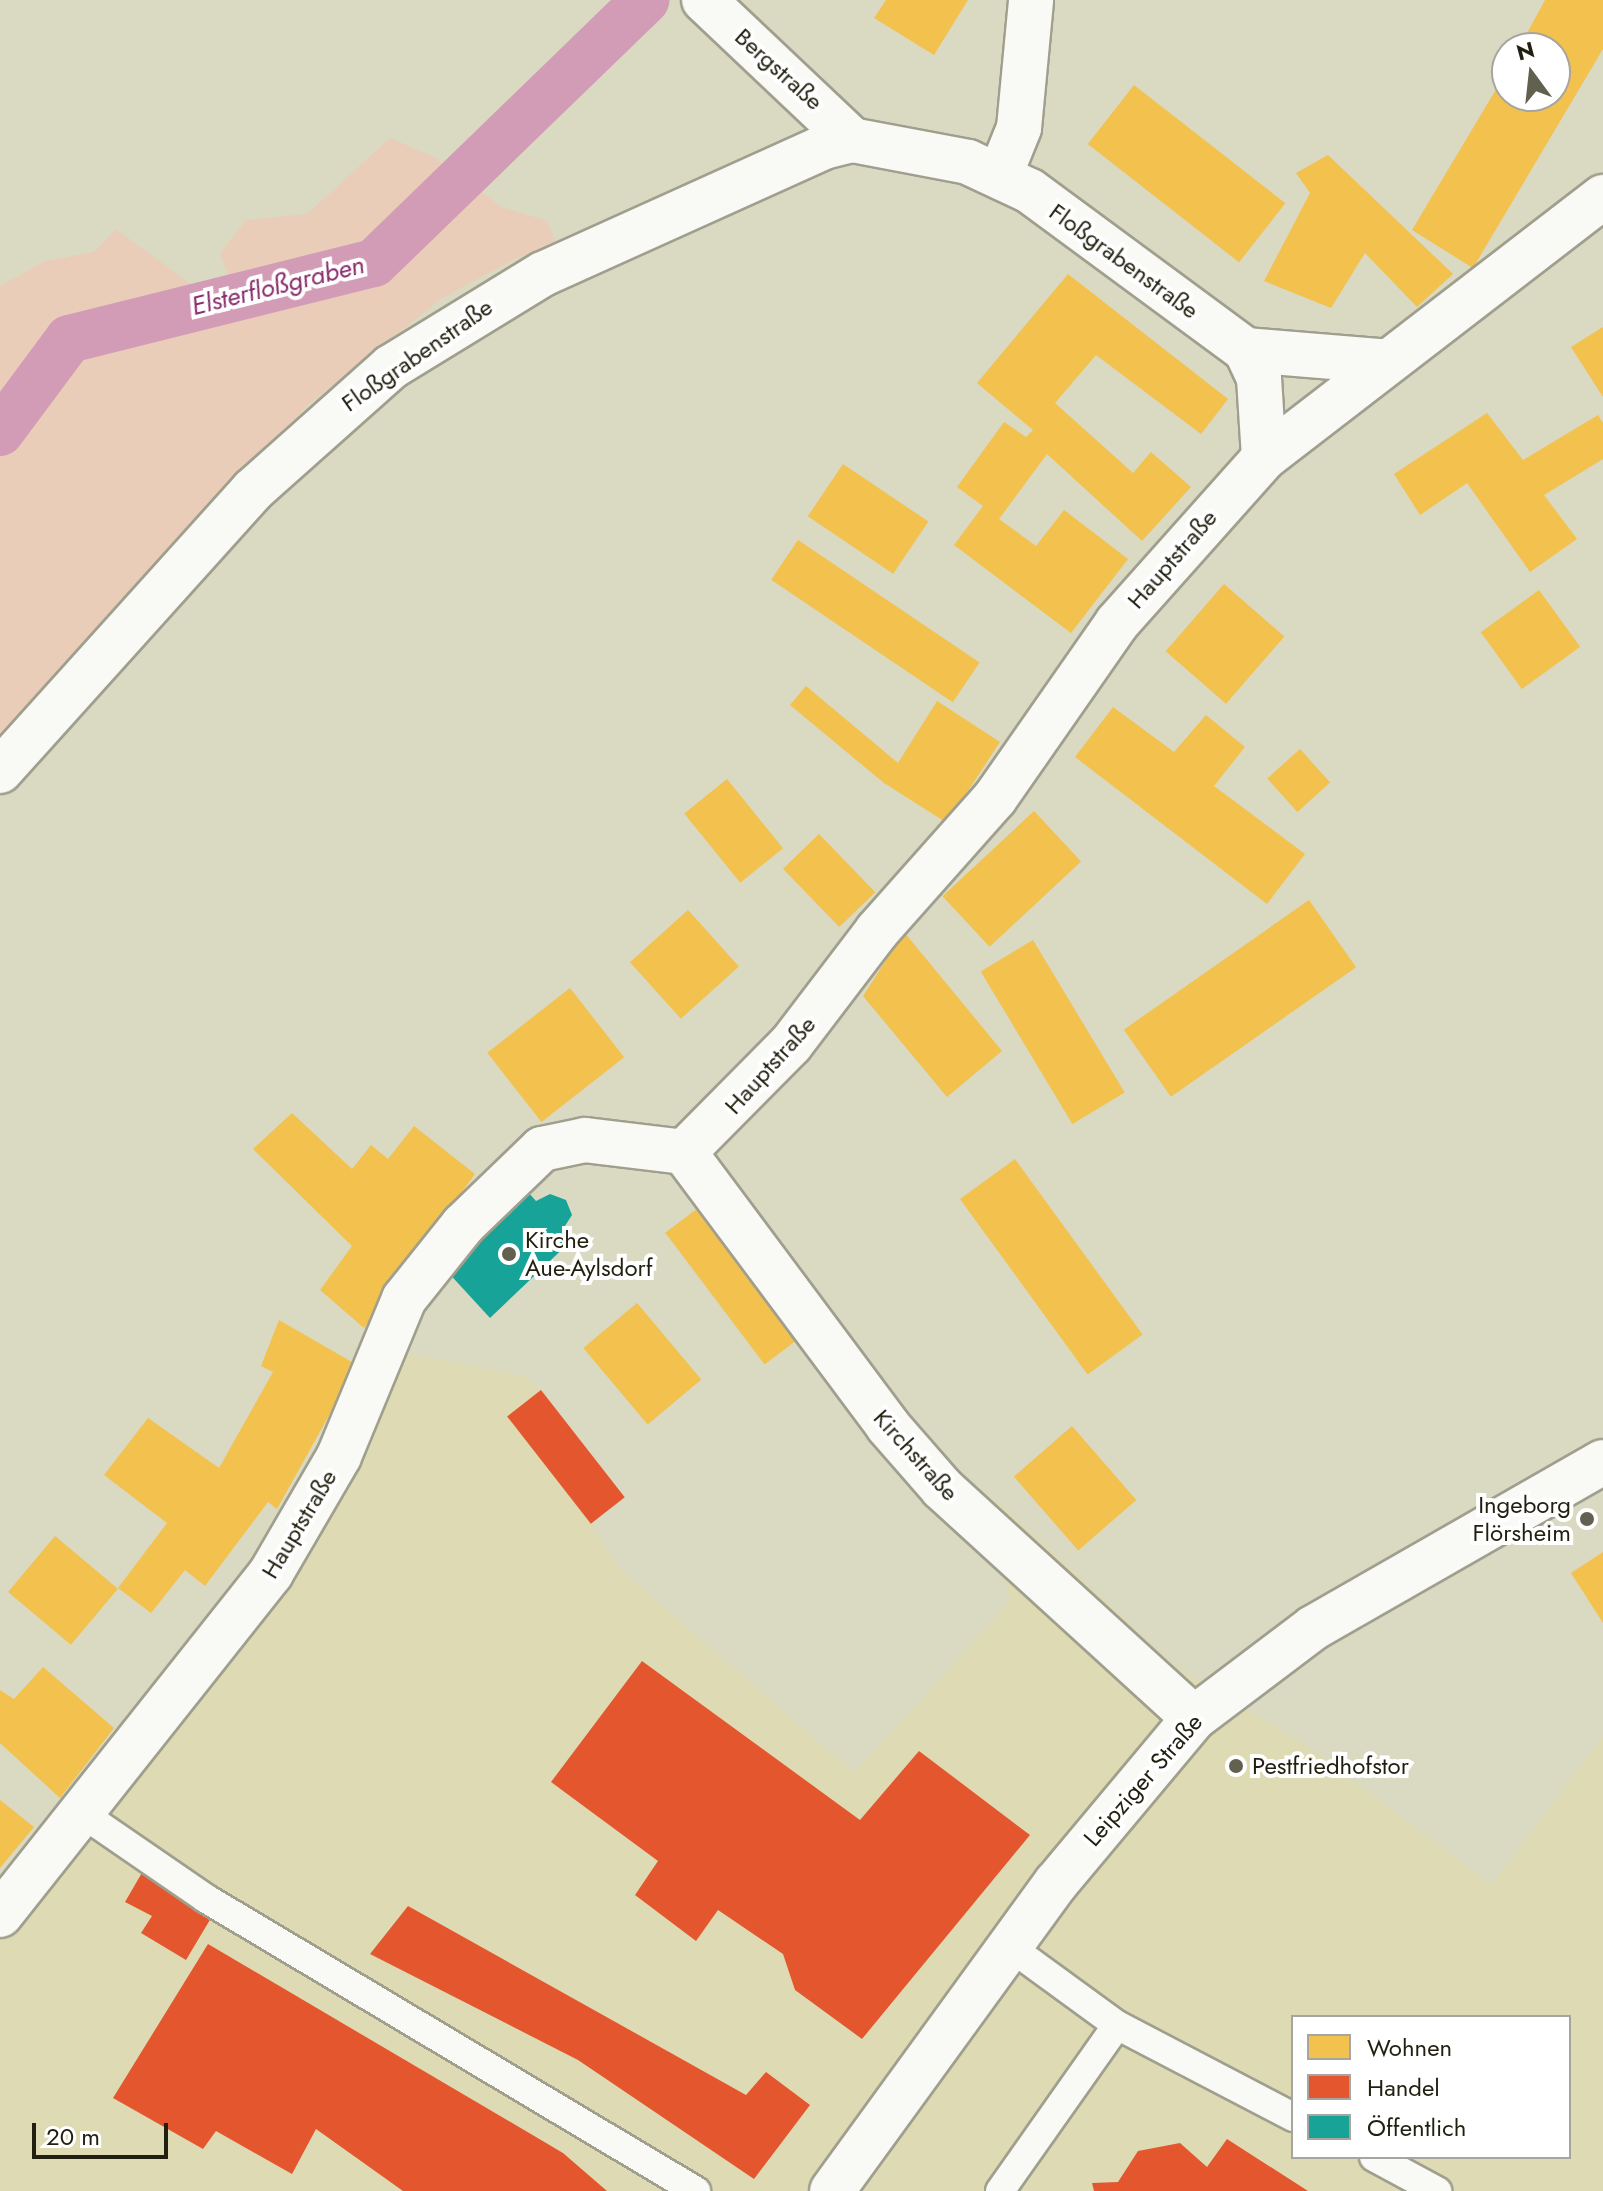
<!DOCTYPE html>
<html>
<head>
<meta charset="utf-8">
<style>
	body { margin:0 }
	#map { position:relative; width:1603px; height:2191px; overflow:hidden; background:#dad9c2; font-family:Jost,sans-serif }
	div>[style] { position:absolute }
	.built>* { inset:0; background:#dddab4 }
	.green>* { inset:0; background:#eacdb9 }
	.homes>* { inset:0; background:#f2c14e; transform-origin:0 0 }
	.shops>* { inset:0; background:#e4572e; transform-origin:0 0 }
	.public>* { inset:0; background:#17a398 }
	.canal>* { height:48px; margin:-24px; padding:0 24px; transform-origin:24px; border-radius:24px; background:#d29cb6 }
	.roads { filter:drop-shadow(2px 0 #a09f8e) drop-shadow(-2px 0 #a09f8e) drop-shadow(0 2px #a09f8e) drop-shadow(0 -2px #a09f8e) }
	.service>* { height:28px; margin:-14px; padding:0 14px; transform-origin:14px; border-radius:14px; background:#f9f9f6 }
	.minor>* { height:44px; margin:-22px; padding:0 22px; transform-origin:22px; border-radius:22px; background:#f9f9f6 }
	.tertiary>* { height:44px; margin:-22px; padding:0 22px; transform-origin:22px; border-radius:22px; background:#f9f9f6 }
	.dots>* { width:22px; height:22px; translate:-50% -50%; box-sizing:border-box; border:4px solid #fff; border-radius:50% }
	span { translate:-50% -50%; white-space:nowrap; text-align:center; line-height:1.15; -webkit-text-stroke:8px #fff; paint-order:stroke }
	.street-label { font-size:24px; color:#211f0f }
	.poi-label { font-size:24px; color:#211f0f }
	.left { translate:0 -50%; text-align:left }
	.right { translate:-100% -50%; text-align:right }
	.water-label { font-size:26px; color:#882e6c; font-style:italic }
	.legend { position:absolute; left:1291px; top:2015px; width:280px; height:144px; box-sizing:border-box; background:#fff; border:2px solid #a6a59f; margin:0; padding:10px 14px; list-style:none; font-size:24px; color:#211f0f }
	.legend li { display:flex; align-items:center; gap:16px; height:40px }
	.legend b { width:40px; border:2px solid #a6a59f }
	.north { position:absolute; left:1491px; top:32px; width:80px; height:80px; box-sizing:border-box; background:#fff; border:2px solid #a6a59f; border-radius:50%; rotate:345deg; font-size:22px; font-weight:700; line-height:32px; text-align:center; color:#211f0f }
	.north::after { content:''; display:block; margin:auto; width:28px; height:36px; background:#62604e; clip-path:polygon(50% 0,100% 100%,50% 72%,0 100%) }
	.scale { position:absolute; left:32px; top:2123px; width:136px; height:36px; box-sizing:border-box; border:4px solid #211f0f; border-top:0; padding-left:10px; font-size:24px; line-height:28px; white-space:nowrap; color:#211f0f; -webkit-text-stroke:6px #fff; paint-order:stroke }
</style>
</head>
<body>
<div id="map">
	<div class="built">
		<div style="clip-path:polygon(evenodd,370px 1346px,524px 1376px,541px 1390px,624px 1498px,590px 1523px,618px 1567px,854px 1773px,1009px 1603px,995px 1499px,1177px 1667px,1307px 1746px,1492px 1885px,1603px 1736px,1603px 2191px,0 2191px,0 1888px,190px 1645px,309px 1473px,370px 1346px,1293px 2017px,1569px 2017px,1569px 2157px,1293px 2157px,1293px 2017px)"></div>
	</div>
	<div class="green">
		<div style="clip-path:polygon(390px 138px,434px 157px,502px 207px,547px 221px,557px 246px,515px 259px,441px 299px,309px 404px,0 738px,0 286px,45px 261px,94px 252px,116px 229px,209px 298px,229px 278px,220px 253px,246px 220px,307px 214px)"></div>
	</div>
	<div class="homes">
		<div style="clip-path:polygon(886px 0,968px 0,934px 55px,874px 18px)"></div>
		<div style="clip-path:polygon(1545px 0,1603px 0,1603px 49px,1473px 268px,1412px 230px,1507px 71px,1507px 96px,1555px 96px,1555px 48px,1519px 48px)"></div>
		<div style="left:1134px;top:85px;width:192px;height:75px;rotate:38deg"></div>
		<div style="clip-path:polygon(1328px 155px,1453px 274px,1417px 307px,1365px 253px,1331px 308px,1264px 281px,1310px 193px,1296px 173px)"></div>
		<div style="clip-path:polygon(1068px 274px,1228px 399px,1201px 434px,1096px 355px,1055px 403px,1133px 473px,1151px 452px,1191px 487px,1142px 541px,1047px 454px,999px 519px,1036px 546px,1064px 510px,1128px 559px,1071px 633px,954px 545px,983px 506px,957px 487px,1004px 422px,1026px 437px,1033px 430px,977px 383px)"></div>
		<div style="clip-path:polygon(1603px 327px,1603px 397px,1571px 347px)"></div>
		<div style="clip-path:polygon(1487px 413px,1523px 460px,1598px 415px,1603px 423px,1603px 459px,1544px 495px,1577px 539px,1530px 572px,1467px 483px,1420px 515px,1394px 474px)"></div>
		<div style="left:843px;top:464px;width:103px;height:63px;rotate:34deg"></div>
		<div style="left:798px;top:540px;width:219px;height:48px;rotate:34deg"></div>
		<div style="left:1224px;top:584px;width:80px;height:89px;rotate:41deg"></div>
		<div style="left:1539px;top:590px;width:70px;height:72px;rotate:54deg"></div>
		<div style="clip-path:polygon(806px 686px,898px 763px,937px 701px,1000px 742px,947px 823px,884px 783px,790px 705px)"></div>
		<div style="clip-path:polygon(1113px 707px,1174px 752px,1206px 715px,1245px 747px,1214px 786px,1305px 854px,1267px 904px,1075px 757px)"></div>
		<div style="left:1300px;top:749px;width:45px;height:44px;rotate:48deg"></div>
		<div style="left:727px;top:779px;width:89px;height:55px;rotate:51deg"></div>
		<div style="left:1034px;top:811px;width:69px;height:125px;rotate:47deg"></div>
		<div style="left:819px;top:834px;width:81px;height:50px;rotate:46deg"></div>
		<div style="left:1309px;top:900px;width:82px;height:226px;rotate:55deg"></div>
		<div style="left:688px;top:910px;width:76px;height:78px;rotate:48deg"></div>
		<div style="clip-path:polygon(904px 932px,1002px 1051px,947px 1097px,863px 996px)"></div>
		<div style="left:1033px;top:940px;width:178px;height:61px;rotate:59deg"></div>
		<div style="left:570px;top:988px;width:88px;height:105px;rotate:52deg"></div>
		<div style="clip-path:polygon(292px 1113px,352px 1169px,371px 1145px,388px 1159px,414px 1126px,475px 1174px,364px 1328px,320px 1290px,352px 1246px,253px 1149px)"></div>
		<div style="left:1015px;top:1159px;width:217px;height:68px;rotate:54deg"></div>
		<div style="left:702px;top:1205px;width:165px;height:46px;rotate:53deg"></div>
		<div style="left:637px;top:1303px;width:100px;height:70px;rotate:50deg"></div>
		<div style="clip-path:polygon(279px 1320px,357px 1365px,277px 1509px,268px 1502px,205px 1586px,185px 1570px,151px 1613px,118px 1588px,167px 1523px,104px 1475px,148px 1418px,219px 1468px,273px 1372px,261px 1366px)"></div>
		<div style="left:1072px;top:1426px;width:98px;height:77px;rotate:49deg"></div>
		<div style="left:55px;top:1536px;width:82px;height:73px;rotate:40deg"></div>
		<div style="clip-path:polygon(1603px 1552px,1603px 1623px,1571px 1573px)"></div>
		<div style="clip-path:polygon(43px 1667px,114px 1728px,60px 1798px,0 1743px,0 1690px,14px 1699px)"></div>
		<div style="clip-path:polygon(0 1800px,34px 1827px,0 1868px)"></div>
	</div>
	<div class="shops">
		<div style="left:541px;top:1390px;width:136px;height:43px;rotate:52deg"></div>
		<div style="clip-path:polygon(642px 1661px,860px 1820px,919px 1751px,1030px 1835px,862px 2039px,795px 1990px,783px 1954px,718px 1910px,696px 1941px,635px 1895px,658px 1861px,551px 1782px)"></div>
		<div style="clip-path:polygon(143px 1871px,214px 1913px,186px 1960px,141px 1933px,152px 1916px,125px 1902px)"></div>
		<div style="clip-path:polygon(408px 1906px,746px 2095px,766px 2072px,810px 2105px,754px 2179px,578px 2060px,370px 1954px)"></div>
		<div style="clip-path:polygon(208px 1944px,563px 2153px,607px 2191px,403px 2191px,316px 2129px,292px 2174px,216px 2131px,203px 2149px,113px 2098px)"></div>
		<div style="clip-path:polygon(1227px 2139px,1308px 2191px,1094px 2191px,1092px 2183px,1118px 2182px,1138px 2151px,1180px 2143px,1207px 2167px)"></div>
	</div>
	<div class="public">
		<div style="clip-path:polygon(527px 1191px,536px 1201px,550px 1194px,566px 1200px,572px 1215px,563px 1229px,573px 1239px,490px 1318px,445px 1269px)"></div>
	</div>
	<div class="canal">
		<div style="left:0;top:432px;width:116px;rotate:-53.4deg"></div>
		<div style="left:69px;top:339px;width:314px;rotate:-14deg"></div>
		<div style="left:374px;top:263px;width:378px;rotate:-44.1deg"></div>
	</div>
	<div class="roads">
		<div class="service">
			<div style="left:80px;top:1812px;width:152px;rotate:34.5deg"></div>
			<div style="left:205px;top:1898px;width:572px;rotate:30.83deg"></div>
			<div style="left:1010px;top:1947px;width:132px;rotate:36.1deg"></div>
			<div style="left:1117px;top:2025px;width:199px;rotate:27.6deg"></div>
			<div style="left:1374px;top:2157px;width:72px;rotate:28.4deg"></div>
			<div style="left:1000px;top:2191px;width:203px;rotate:-54.8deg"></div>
		</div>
		<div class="minor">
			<div style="left:704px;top:0;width:204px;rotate:43.4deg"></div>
			<div style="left:1000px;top:175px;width:51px;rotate:-68deg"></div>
			<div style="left:1019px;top:128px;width:129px;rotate:-84.6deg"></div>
			<div style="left:1246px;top:350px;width:31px;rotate:65deg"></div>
			<div style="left:1259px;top:378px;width:80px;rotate:86.4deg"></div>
			<div style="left:0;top:771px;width:378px;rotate:-48deg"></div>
			<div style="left:253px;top:490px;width:185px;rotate:-41.7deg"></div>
			<div style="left:391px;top:367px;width:178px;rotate:-31.5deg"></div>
			<div style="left:543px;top:274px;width:308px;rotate:-24.3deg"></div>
			<div style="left:824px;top:147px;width:29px;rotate:-14deg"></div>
			<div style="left:852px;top:140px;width:118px;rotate:10.7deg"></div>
			<div style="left:968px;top:162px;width:68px;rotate:25.1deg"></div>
			<div style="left:1030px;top:191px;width:268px;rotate:36.4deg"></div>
			<div style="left:1246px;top:350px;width:135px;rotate:4.7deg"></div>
			<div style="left:684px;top:1152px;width:152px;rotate:-45.3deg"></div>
			<div style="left:791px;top:1044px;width:142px;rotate:-52.7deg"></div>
			<div style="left:877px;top:931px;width:178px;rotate:-48.4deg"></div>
			<div style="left:995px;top:798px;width:213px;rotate:-55.1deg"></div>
			<div style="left:1117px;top:623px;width:221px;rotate:-48.3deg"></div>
			<div style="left:1264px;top:458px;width:428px;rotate:-37.6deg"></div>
			<div style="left:684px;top:1152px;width:342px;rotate:53.3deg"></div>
			<div style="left:888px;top:1426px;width:82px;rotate:48.9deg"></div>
			<div style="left:942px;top:1488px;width:341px;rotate:42.4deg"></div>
			<div style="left:0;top:1915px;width:436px;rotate:-51.6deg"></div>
			<div style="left:271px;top:1573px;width:135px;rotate:-59.8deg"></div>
			<div style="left:339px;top:1456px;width:170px;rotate:-67.5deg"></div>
			<div style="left:404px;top:1299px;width:95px;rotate:-51.4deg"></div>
			<div style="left:463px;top:1225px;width:110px;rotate:-43.9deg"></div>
			<div style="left:542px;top:1149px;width:44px;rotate:-11.8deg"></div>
			<div style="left:585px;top:1140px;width:100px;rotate:6.9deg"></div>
		</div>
		<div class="tertiary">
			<div style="left:832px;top:2191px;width:381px;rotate:-54deg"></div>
			<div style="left:1056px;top:1883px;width:215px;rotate:-50.1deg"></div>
			<div style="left:1194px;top:1718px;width:149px;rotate:-37.1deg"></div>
			<div style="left:1313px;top:1628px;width:334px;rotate:-29.8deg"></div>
		</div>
	</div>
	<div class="dots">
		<div style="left:509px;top:1254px;background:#62604e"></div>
		<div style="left:1587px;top:1519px;background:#62604e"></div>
		<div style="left:1236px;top:1766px;background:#62604e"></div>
	</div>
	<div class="street-label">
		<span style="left:779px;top:69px;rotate:42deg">Bergstraße</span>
		<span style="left:1124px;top:261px;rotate:36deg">Floßgrabenstraße</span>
		<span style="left:417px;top:355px;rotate:-35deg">Floßgrabenstraße</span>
		<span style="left:1172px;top:559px;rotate:-49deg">Hauptstraße</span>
		<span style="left:770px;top:1065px;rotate:-48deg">Hauptstraße</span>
		<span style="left:916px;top:1455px;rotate:48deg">Kirchstraße</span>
		<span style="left:299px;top:1524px;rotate:-59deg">Hauptstraße</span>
		<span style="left:1143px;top:1780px;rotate:-49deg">Leipziger Straße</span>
	</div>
	<div class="poi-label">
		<span class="left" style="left:525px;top:1254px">Kirche<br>Aue-Aylsdorf</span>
		<span class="right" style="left:1571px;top:1519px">Ingeborg<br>Flörsheim</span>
		<span class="left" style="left:1252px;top:1766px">Pestfriedhofstor</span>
	</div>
	<div class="water-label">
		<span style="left:278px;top:286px;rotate:-14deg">Elsterfloßgraben</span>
	</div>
	<ul class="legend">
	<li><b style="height:22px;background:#f2c14e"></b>Wohnen</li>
	<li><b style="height:22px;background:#e4572e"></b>Handel</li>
	<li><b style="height:22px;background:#17a398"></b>Öffentlich</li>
	</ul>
	<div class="north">N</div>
	<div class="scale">20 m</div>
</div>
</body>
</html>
